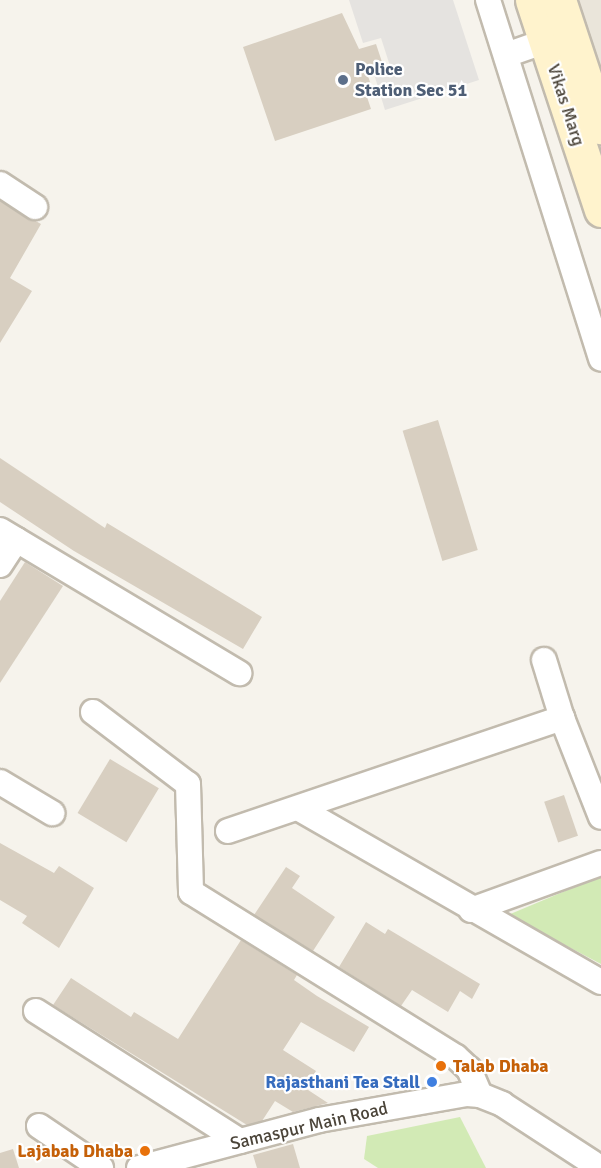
<!DOCTYPE html>
<html>
<head>
<meta charset="utf-8">
<style>
	body { margin:0 }
	#map { position:relative; width:601px; height:1168px; overflow:hidden; background:#f6f3ec; font-family:Signika,sans-serif }
	div>[style] { position:absolute }
	.residential>* { inset:0; background:#eae5da }
	.green>* { inset:0; background:#d2eab5 }
	.parking>* { inset:0; background:#e5e3e0 }
	.building>* { inset:0; background:#d8cfc1; transform-origin:0 0 }
	.roads { filter:drop-shadow(2px 0 #c2bbae) drop-shadow(-2px 0 #c2bbae) drop-shadow(0 2px #c2bbae) drop-shadow(0 -2px #c2bbae) }
	.minor>* { height:24px; margin:-12px; padding:0 12px; transform-origin:12px; border-radius:12px; background:#fff }
	.secondary>* { height:33px; margin:-16.5px; padding:0 16.5px; transform-origin:16.5px; border-radius:16.5px; background:#fff3cd }
	.dots>* { width:16px; height:16px; translate:-50% -50%; box-sizing:border-box; border:3px solid #fff; border-radius:50% }
	span { translate:-50% -50%; white-space:nowrap; text-align:center; line-height:1.15; -webkit-text-stroke:4.5px #fff; paint-order:stroke }
	.service-label { font-size:18px; color:#4e5e75; font-weight:700 }
	.left { translate:0 -50%; text-align:left }
	.street-label { font-size:18px; color:#4b4439 }
	.food-label { font-size:18px; color:#c56008; font-weight:700 }
	.right { translate:-100% -50%; text-align:right }
	.shop-label { font-size:18px; color:#366cbe; font-weight:700 }
</style>
</head>
<body>
<div id="map">
	<div class="residential">
		<div style="clip-path:polygon(575px 0,601px 0,601px 78px)"></div>
	</div>
	<div class="green">
		<div style="clip-path:polygon(601px 876px,601px 964px,508px 915px)"></div>
		<div style="clip-path:polygon(460px 1117px,486px 1168px,378px 1168px,364px 1159px,367px 1136px)"></div>
	</div>
	<div class="parking">
		<div style="clip-path:polygon(349px 0,453px 0,479px 80px,385px 110px,374px 74px,391px 69px,381px 38px,363px 43px)"></div>
	</div>
	<div class="building">
		<div style="clip-path:polygon(342px 13px,359px 49px,376px 44px,383px 65px,366px 70px,372px 88px,365px 91px,371px 109px,275px 141px,243px 47px)"></div>
		<div style="clip-path:polygon(0 201px,41px 224px,10px 278px,32px 291px,0 343px)"></div>
		<div style="left:438px;top:420px;width:136px;height:37px;rotate:73deg"></div>
		<div style="clip-path:polygon(0 458px,105px 528px,107px 523px,262px 617px,243px 649px,74px 551px,0 502px)"></div>
		<div style="clip-path:polygon(25px 562px,63px 586px,0 683px,0 601px)"></div>
		<div style="left:110px;top:759px;width:57px;height:63px;rotate:31deg"></div>
		<div style="left:564px;top:795px;width:43px;height:21px;rotate:71deg"></div>
		<div style="clip-path:polygon(0 843px,54px 873px,59px 866px,94px 888px,59px 948px,22px 923px,27px 916px,0 900px)"></div>
		<div style="clip-path:polygon(286px 867px,300px 876px,292px 888px,335px 917px,313px 951px,254px 915px)"></div>
		<div style="clip-path:polygon(366px 922px,385px 934px,388px 929px,480px 984px,472px 999px,460px 991px,448px 1012px,412px 990px,401px 1006px,339px 967px)"></div>
		<div style="clip-path:polygon(241px 940px,297px 975px,294px 980px,317px 996px,369px 1027px,354px 1052px,301px 1022px,283px 1050px,316px 1071px,305px 1088px,328px 1103px,293px 1112px,275px 1101px,262px 1121px,247px 1125px,53px 1005px,71px 978px,131px 1017px,134px 1012px,178px 1039px)"></div>
		<div style="clip-path:polygon(293px 1144px,300px 1168px,257px 1168px,253px 1155px)"></div>
		<div style="clip-path:polygon(13px 1149px,19px 1168px,0 1168px,0 1153px)"></div>
	</div>
	<div class="roads">
		<div class="minor">
			<div style="left:488px;top:0;width:376px;rotate:72.5deg"></div>
			<div style="left:506px;top:55px;width:57px;rotate:-19.4deg"></div>
			<div style="left:0;top:184px;width:42px;rotate:33.3deg"></div>
			<div style="left:0;top:530px;width:279px;rotate:30.9deg"></div>
			<div style="left:0;top:565px;width:30px;rotate:-57deg"></div>
			<div style="left:544px;top:660px;width:61px;rotate:72.8deg"></div>
			<div style="left:93px;top:712px;width:119px;rotate:37.2deg"></div>
			<div style="left:188px;top:784px;width:108px;rotate:88.4deg"></div>
			<div style="left:191px;top:892px;width:312px;rotate:31.9deg"></div>
			<div style="left:456px;top:1057px;width:18px;rotate:43deg"></div>
			<div style="left:469px;top:1069px;width:28px;rotate:67deg"></div>
			<div style="left:0;top:782px;width:61px;rotate:30.8deg"></div>
			<div style="left:298px;top:808px;width:349px;rotate:29.9deg"></div>
			<div style="left:228px;top:831px;width:353px;rotate:-18.7deg"></div>
			<div style="left:562px;top:718px;width:106px;rotate:68.5deg"></div>
			<div style="left:471px;top:910px;width:138px;rotate:-19.9deg"></div>
			<div style="left:36px;top:1011px;width:242px;rotate:32.5deg"></div>
			<div style="left:39px;top:1126px;width:75px;rotate:34.1deg"></div>
			<div style="left:139px;top:1168px;width:186px;rotate:-14.9deg"></div>
			<div style="left:319px;top:1120px;width:150px;rotate:-10deg"></div>
			<div style="left:467px;top:1094px;width:13px;rotate:4deg"></div>
			<div style="left:480px;top:1095px;width:24px;rotate:22deg"></div>
			<div style="left:502px;top:1104px;width:108px;rotate:33deg"></div>
		</div>
		<div class="secondary">
			<div style="left:532px;top:0;width:221px;rotate:71.8deg"></div>
			<div style="left:559px;top:0;width:134px;rotate:71.7deg"></div>
		</div>
	</div>
	<div class="dots">
		<div style="left:343px;top:80px;background:#5c6f8a"></div>
		<div style="left:441px;top:1066px;background:#e8710a"></div>
		<div style="left:432px;top:1082px;background:#3f7fe0"></div>
		<div style="left:145px;top:1151px;background:#e8710a"></div>
	</div>
	<div class="service-label">
		<span class="left" style="left:355px;top:80px">Police<br>Station Sec 51</span>
	</div>
	<div class="street-label">
		<span style="left:566px;top:105px;rotate:72deg">Vikas Marg</span>
		<span style="left:309px;top:1126px;rotate:-13deg">Samaspur Main Road</span>
	</div>
	<div class="food-label">
		<span class="left" style="left:453px;top:1066px">Talab Dhaba</span>
		<span class="right" style="left:133px;top:1151px">Lajabab Dhaba</span>
	</div>
	<div class="shop-label">
		<span class="right" style="left:420px;top:1082px">Rajasthani Tea Stall</span>
	</div>
</div>
</body>
</html>
